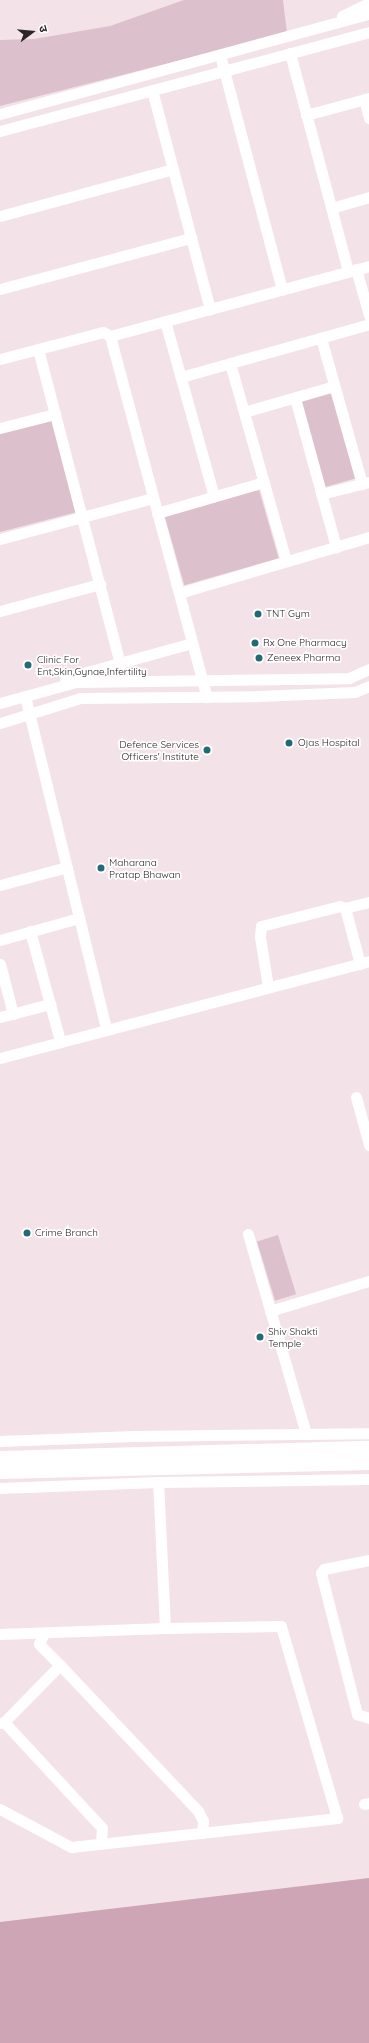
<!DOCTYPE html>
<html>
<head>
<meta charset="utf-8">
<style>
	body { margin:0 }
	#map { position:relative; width:369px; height:2043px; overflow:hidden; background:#f4e2e9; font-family:Quicksand,"Noto Sans Devanagari",sans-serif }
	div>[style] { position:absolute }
	.green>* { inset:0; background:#dcc0cb; transform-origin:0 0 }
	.forest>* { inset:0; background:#cda5b5 }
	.minor>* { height:11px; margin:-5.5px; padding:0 5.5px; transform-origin:5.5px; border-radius:5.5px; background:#fff }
	.highway>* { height:16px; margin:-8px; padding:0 8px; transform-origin:8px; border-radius:8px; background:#fff }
	.dots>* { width:11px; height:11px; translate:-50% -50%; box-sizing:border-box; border:2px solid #fff; border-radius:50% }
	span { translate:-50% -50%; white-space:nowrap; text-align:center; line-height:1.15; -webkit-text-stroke:3.5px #fff; paint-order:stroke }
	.poi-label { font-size:10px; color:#2c2628 }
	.left { translate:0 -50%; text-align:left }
	.right { translate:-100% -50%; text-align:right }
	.north { position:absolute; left:12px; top:12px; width:40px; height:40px; -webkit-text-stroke:3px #fff; paint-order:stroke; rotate:74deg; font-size:11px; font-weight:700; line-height:16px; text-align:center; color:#2c2628 }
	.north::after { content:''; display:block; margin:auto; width:14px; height:18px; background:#2c2628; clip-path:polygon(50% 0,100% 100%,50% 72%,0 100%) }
</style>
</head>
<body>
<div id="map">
	<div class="green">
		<div style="clip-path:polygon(184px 0,283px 0,287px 33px,0 106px,0 40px,34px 39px,110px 26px)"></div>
		<div style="left:330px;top:391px;width:91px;height:32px;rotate:74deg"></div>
		<div style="clip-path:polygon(52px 419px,77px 512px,0 532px,0 432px)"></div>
		<div style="left:259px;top:490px;width:71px;height:98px;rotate:74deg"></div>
		<div style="left:278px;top:1235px;width:62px;height:22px;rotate:73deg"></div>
	</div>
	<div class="forest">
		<div style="clip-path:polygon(369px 1878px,369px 2043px,0 2043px,0 1922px)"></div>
	</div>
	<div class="minor">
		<div style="left:342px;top:16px;width:30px;rotate:-26deg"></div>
		<div style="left:290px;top:53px;width:226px;rotate:75.1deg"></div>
		<div style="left:220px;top:55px;width:243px;rotate:75.2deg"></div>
		<div style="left:152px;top:90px;width:227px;rotate:75.2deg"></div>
		<div style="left:364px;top:99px;width:20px;rotate:75deg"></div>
		<div style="left:0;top:114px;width:382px;rotate:-15.2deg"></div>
		<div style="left:306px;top:115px;width:65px;rotate:-15.1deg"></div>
		<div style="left:0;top:131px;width:382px;rotate:-15deg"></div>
		<div style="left:331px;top:208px;width:40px;rotate:-16deg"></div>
		<div style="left:0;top:216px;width:179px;rotate:-15.2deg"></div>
		<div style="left:356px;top:269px;width:48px;rotate:74.2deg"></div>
		<div style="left:0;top:289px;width:198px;rotate:-15deg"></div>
		<div style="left:165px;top:321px;width:182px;rotate:74.4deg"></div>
		<div style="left:110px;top:336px;width:374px;rotate:75deg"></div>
		<div style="left:321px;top:338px;width:152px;rotate:74.3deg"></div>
		<div style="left:38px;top:349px;width:325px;rotate:75.4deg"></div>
		<div style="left:0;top:359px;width:106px;rotate:-14.7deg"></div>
		<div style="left:103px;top:332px;width:8px;rotate:30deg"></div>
		<div style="left:110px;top:336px;width:268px;rotate:-15.1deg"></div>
		<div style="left:230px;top:363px;width:206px;rotate:74.2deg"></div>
		<div style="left:181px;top:377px;width:195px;rotate:-15.7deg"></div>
		<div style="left:295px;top:398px;width:155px;rotate:74.6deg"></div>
		<div style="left:244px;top:412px;width:94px;rotate:-16.1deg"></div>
		<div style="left:0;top:428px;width:57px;rotate:-14.3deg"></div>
		<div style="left:321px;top:494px;width:49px;rotate:-14deg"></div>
		<div style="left:157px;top:513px;width:111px;rotate:-16.2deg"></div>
		<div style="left:0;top:539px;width:158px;rotate:-15deg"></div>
		<div style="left:179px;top:593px;width:198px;rotate:-16.4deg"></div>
		<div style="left:0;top:611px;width:104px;rotate:-15.1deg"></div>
		<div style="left:65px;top:678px;width:132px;rotate:-15.4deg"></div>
		<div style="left:25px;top:696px;width:342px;rotate:76.3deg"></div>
		<div style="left:0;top:703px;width:79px;rotate:-15.4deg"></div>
		<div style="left:76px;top:682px;width:273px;rotate:-0.8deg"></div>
		<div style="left:349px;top:678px;width:22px;rotate:-24deg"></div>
		<div style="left:0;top:723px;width:85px;rotate:-17.2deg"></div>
		<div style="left:81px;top:698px;width:177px;rotate:-0.6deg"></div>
		<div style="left:258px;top:696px;width:97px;rotate:-2.4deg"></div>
		<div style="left:355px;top:692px;width:15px;rotate:-23deg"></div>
		<div style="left:0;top:885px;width:69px;rotate:-15deg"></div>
		<div style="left:345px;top:908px;width:58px;rotate:75deg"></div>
		<div style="left:30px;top:931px;width:114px;rotate:74.7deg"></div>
		<div style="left:0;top:940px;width:82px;rotate:-15.6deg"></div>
		<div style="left:0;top:964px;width:52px;rotate:75.4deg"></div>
		<div style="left:268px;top:987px;width:51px;rotate:-99.1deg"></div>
		<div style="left:260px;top:937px;width:11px;rotate:-85deg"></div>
		<div style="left:261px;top:926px;width:81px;rotate:-14.2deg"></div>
		<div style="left:340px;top:906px;width:5px;rotate:22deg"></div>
		<div style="left:345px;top:908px;width:25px;rotate:-14deg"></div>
		<div style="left:0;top:1017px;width:52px;rotate:-14.6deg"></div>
		<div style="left:0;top:1058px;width:382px;rotate:-14.7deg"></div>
		<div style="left:356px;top:1097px;width:50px;rotate:74.8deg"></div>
		<div style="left:248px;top:1234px;width:208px;rotate:73.8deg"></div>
		<div style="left:270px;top:1311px;width:103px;rotate:-16.9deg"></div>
		<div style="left:0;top:1441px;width:134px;rotate:-2.1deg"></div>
		<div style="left:134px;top:1436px;width:235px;rotate:-0.7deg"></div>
		<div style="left:0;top:1488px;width:158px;rotate:-2.2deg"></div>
		<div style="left:158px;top:1482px;width:211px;rotate:-0.8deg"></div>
		<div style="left:369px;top:1560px;width:46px;rotate:168.7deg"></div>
		<div style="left:324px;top:1569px;width:5px;rotate:127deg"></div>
		<div style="left:321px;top:1573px;width:146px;rotate:75.7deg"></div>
		<div style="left:357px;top:1714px;width:13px;rotate:18deg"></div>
		<div style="left:0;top:1634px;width:165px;rotate:-2.1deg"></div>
		<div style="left:60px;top:1665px;width:201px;rotate:46.6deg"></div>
		<div style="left:198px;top:1811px;width:11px;rotate:63deg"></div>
		<div style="left:203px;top:1821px;width:12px;rotate:95deg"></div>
		<div style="left:4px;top:1722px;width:144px;rotate:47.2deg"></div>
		<div style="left:102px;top:1828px;width:16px;rotate:94deg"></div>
		<div style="left:0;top:1723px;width:4px;rotate:-14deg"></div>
		<div style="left:4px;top:1722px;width:80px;rotate:-45.5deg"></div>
		<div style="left:60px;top:1665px;width:30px;rotate:-135deg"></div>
		<div style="left:39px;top:1644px;width:12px;rotate:-66deg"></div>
		<div style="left:364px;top:1804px;width:5px;rotate:-11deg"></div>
		<div style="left:0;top:1809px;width:81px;rotate:28.2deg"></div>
		<div style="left:71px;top:1847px;width:268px;rotate:-6.2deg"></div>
		<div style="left:337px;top:1818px;width:200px;rotate:-106.3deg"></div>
		<div style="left:281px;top:1626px;width:116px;rotate:179deg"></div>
		<div style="left:165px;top:1628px;width:146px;rotate:-92.7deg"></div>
	</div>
	<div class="highway">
		<div style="left:0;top:1459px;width:369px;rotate:-1.6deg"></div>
		<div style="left:0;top:1471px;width:369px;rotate:-1.4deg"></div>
	</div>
	<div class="dots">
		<div style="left:258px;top:614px;background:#206b74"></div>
		<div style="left:255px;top:643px;background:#206b74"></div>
		<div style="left:259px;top:658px;background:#206b74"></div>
		<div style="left:28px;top:665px;background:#206b74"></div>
		<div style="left:289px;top:743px;background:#206b74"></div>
		<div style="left:207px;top:750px;background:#206b74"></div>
		<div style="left:101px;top:868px;background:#206b74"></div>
		<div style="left:27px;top:1233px;background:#206b74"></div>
		<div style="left:260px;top:1337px;background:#206b74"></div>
	</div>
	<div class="poi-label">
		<span class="left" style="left:266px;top:614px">TNT Gym</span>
		<span class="left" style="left:263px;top:643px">Rx One Pharmacy</span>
		<span class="left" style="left:267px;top:658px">Zeneex Pharma</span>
		<span class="left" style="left:37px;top:665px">Clinic For<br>Ent,Skin,Gynae,Infertility</span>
		<span class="left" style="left:298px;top:743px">Ojas Hospital</span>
		<span class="right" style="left:199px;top:750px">Defence Services<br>Officers' Institute</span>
		<span class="left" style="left:109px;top:868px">Maharana<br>Pratap Bhawan</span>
		<span class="left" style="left:35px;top:1233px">Crime Branch</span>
		<span class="left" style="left:268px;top:1337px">Shiv Shakti<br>Temple</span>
	</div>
	<div class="north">उ</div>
</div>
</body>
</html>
